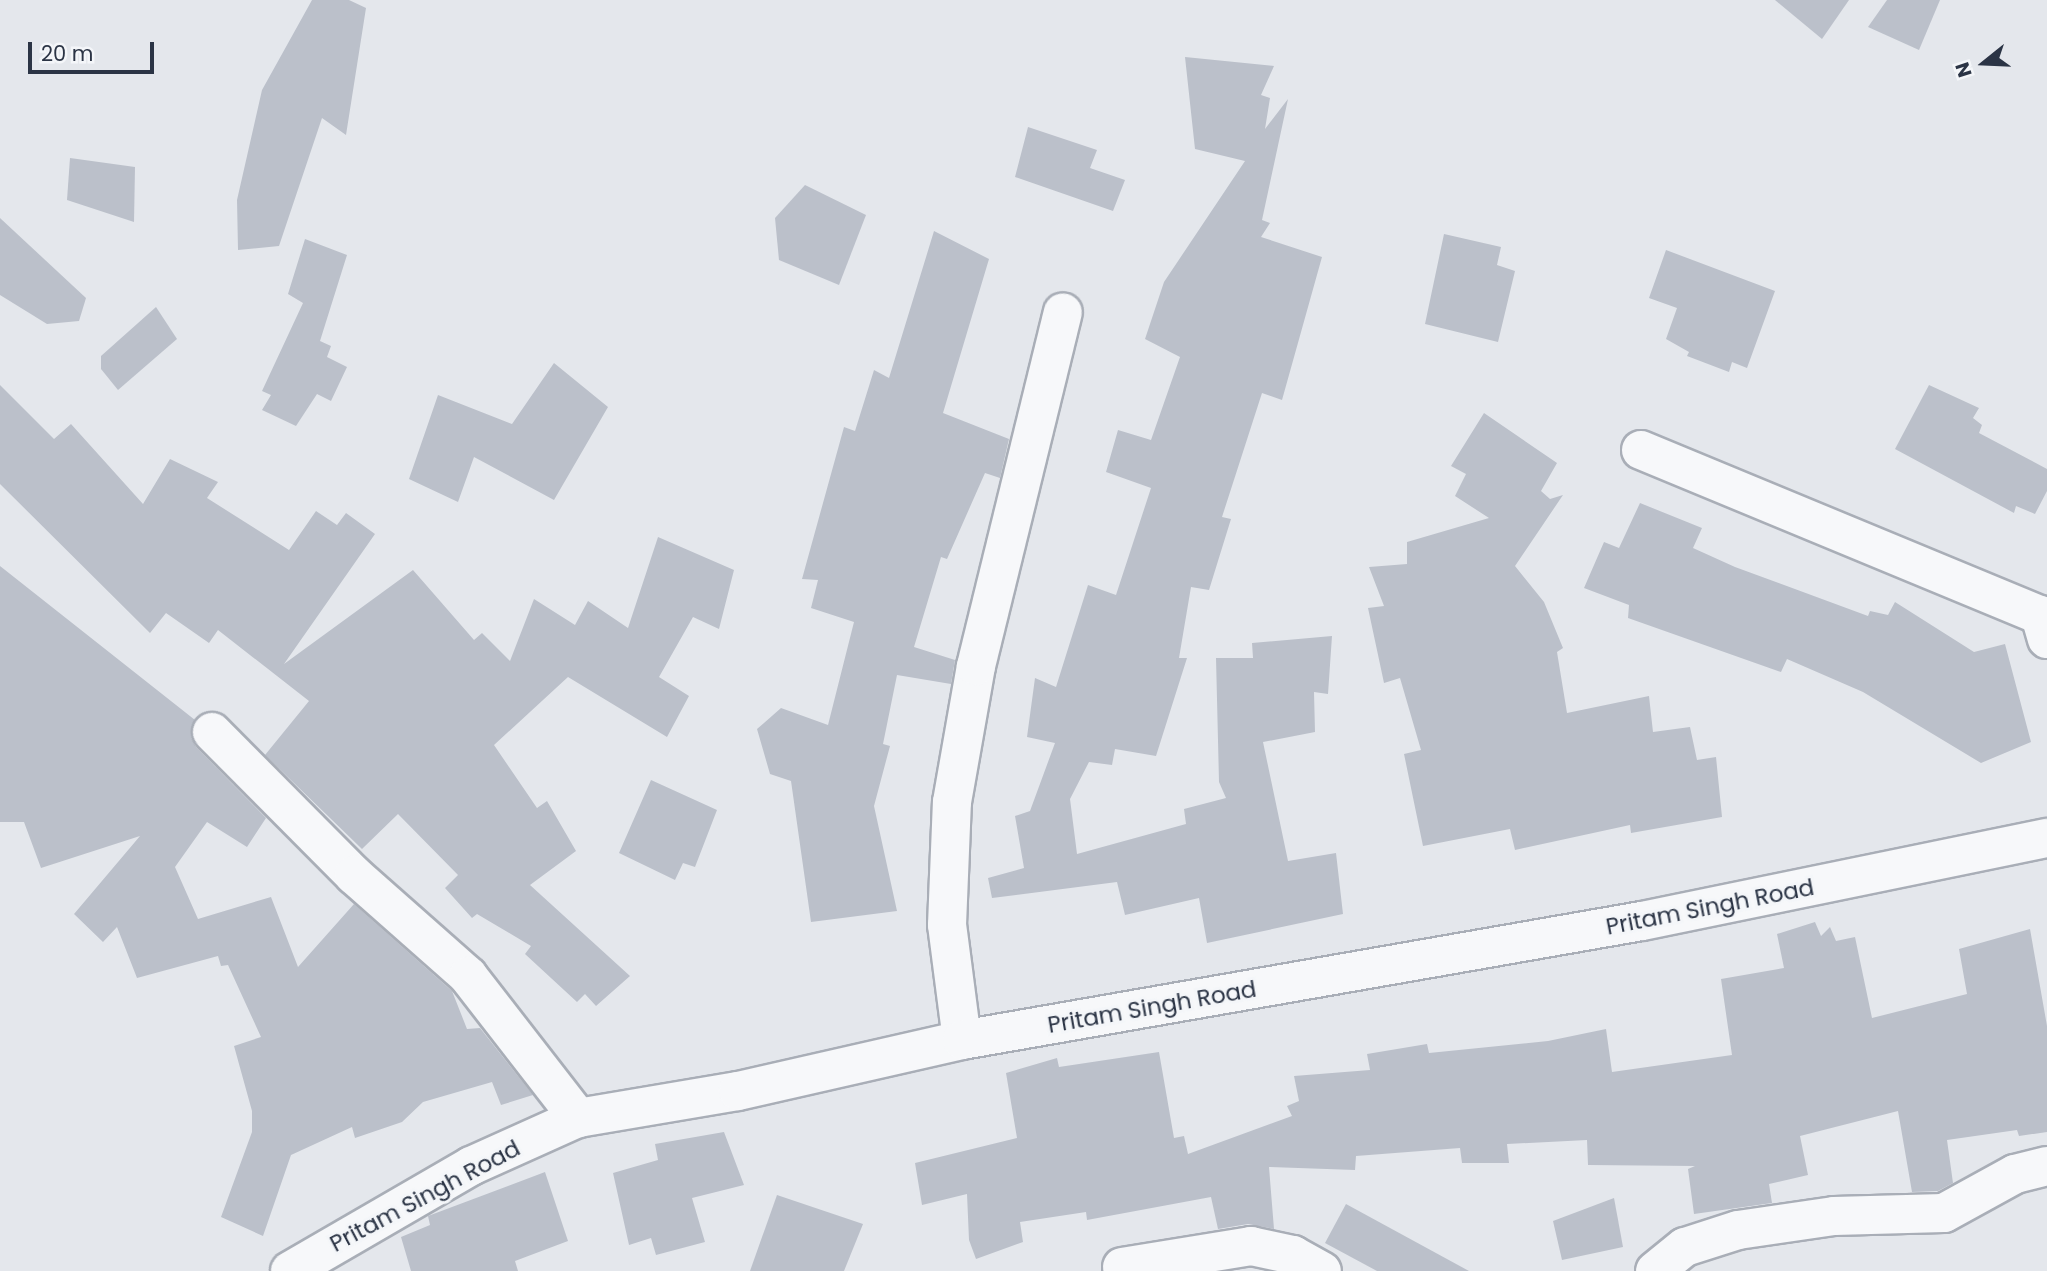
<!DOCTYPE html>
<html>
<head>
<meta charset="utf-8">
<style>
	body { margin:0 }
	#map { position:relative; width:2047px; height:1271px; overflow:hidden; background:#e4e7ec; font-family:Poppins,sans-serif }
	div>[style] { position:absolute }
	.building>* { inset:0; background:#bbc0ca }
	.roads { filter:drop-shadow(2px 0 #a9aeb7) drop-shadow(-2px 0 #a9aeb7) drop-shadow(0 2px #a9aeb7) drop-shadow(0 -2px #a9aeb7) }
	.minor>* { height:38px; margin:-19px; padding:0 19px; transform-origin:19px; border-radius:19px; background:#f7f8fa }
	span { translate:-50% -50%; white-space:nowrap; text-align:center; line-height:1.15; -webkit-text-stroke:6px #f4f6f9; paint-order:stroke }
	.street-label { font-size:23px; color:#2b3445 }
	.north { position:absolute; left:1949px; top:28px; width:70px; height:70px; -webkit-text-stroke:5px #f4f6f9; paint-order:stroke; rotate:252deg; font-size:19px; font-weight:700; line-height:28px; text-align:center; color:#2b3445 }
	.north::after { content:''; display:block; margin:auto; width:24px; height:32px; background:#2b3445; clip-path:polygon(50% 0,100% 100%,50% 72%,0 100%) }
	.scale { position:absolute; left:28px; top:42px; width:126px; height:32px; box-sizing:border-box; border:4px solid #2b3445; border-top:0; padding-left:9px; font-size:21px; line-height:24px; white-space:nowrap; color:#2b3445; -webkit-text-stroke:5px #f4f6f9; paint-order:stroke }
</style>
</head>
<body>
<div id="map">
	<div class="building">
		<div style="clip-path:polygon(312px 0,349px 0,366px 8px,346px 135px,322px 118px,279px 246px,238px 250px,237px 200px,262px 90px)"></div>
		<div style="clip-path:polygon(1775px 0,1849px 0,1822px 39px)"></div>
		<div style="clip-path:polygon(1887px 0,1940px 0,1919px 50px,1868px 27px)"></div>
		<div style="clip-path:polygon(1185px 57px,1274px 66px,1261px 95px,1270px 98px,1265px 129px,1288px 99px,1262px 220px,1270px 223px,1261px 237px,1322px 257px,1282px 400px,1262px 393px,1222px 517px,1231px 519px,1209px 590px,1191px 587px,1179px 658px,1187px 658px,1156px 756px,1115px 749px,1112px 765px,1089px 762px,1070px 799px,1077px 854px,1186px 824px,1184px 809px,1226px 798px,1219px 782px,1216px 658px,1253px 658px,1252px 643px,1332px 636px,1328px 694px,1314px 692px,1315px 732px,1263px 742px,1288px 861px,1336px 853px,1343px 914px,1207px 943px,1199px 898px,1125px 915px,1117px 882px,992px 898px,988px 878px,1024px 868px,1015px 816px,1030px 811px,1055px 743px,1027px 737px,1035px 678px,1056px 687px,1088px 585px,1116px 595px,1151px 488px,1106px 472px,1118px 430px,1151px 440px,1180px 357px,1145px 339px,1164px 282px,1245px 161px,1195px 149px)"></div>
		<div style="clip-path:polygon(1028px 127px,1097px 150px,1090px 168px,1125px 180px,1113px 211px,1015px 177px)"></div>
		<div style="clip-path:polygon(70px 158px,135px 167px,134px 222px,67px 200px)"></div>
		<div style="clip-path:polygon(805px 185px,866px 215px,839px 285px,779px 260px,775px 218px)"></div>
		<div style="clip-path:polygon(0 218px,86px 298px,79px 321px,47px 324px,0 295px)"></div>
		<div style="clip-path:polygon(934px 231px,989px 259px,943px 413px,1009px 439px,1000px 478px,985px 473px,947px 559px,941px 557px,914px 647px,955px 660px,951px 684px,897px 675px,883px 744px,890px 746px,874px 806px,897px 911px,811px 922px,791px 781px,770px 774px,757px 729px,781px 708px,828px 725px,854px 622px,811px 608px,818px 580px,802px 579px,844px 427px,855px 431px,874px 370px,889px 378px)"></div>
		<div style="clip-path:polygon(1444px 234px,1501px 247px,1497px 265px,1515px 271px,1498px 342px,1425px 324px)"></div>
		<div style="clip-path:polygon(305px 239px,347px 255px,320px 341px,331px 346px,327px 357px,347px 367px,331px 401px,317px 394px,296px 426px,262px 410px,271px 395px,262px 391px,303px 303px,288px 294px)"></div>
		<div style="clip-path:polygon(1666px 250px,1775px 291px,1747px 368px,1732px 362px,1729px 372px,1687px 356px,1689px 352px,1666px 339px,1677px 308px,1649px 298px)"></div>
		<div style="clip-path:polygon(156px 307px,177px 339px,118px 390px,101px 369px,101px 356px)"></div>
		<div style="clip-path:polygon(554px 363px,608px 407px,554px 500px,474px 457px,458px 502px,409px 479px,438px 395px,512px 424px)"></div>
		<div style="clip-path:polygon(0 385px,54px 439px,71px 424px,143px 504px,170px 459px,218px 482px,207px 498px,289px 550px,316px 511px,337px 525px,346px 513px,375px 534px,284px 664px,413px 570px,474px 640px,482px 633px,510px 661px,534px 599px,575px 625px,588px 601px,628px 628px,658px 537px,734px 570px,719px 629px,693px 617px,659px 677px,689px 696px,667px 737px,568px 677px,494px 745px,537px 808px,547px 801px,576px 851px,530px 885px,630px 976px,596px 1006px,585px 994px,577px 1002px,525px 954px,531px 946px,477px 914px,472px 918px,445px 888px,458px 875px,398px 814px,362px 849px,265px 755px,309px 701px,218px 630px,209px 643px,166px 613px,150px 633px,0 484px)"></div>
		<div style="clip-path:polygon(1929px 385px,1979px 408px,1973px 418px,1982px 425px,1979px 433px,2047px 469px,2047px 491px,2035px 514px,2016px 506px,2014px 513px,1895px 449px)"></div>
		<div style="clip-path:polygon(1484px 413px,1557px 463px,1541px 491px,1550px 499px,1563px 495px,1515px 566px,1544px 602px,1563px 648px,1557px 652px,1567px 713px,1649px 696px,1653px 732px,1690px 727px,1697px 760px,1716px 757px,1722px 817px,1631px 833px,1630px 825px,1515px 850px,1510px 829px,1423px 846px,1404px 754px,1421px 750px,1400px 678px,1384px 683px,1368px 608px,1384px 606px,1369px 567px,1407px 564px,1407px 542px,1489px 518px,1455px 496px,1466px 474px,1451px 466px)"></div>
		<div style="clip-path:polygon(1640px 503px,1702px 528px,1693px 548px,1735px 567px,1868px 616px,1870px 611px,1888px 615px,1895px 602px,1974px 652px,2005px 644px,2031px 742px,1981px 763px,1863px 692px,1787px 659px,1781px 672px,1628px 618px,1629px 605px,1584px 588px,1604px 542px,1619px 548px)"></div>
		<div style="clip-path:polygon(0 566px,195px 720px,191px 737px,196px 747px,266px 818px,247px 847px,207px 822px,175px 867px,198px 919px,271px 897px,298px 967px,354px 904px,452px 991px,467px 1029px,480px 1028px,533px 1095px,501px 1105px,492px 1082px,423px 1102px,402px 1122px,355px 1138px,352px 1127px,291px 1155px,263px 1236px,221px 1217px,252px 1132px,252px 1111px,234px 1046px,261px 1037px,228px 965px,221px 966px,218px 956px,137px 978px,117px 927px,103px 942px,74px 914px,140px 836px,41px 868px,24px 822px,0 822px)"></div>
		<div style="clip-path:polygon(651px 780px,717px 810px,695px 867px,683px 863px,675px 880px,619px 853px)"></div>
		<div style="clip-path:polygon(1815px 922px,1821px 936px,1830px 927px,1836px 941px,1855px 937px,1872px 1018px,1967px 994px,1959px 949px,2030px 929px,2047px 1026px,2047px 1132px,2019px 1136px,2017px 1130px,1947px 1140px,1953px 1183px,1938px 1191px,1912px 1192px,1898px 1111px,1800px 1136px,1808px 1175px,1769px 1184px,1772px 1203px,1694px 1214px,1688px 1169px,1695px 1166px,1588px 1165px,1587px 1140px,1507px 1144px,1509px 1163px,1462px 1163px,1460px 1148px,1356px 1156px,1355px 1170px,1269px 1167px,1274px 1229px,1248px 1224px,1218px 1229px,1211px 1197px,1087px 1220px,1086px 1212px,1020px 1222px,1023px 1242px,976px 1259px,969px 1240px,967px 1194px,922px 1205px,915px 1163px,1017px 1138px,1006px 1073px,1057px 1058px,1059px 1067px,1159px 1052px,1174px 1138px,1184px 1136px,1188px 1154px,1292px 1116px,1287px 1106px,1299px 1101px,1294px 1076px,1370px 1070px,1367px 1054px,1427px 1044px,1429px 1053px,1548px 1041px,1606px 1029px,1612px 1072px,1732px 1055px,1721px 979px,1784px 968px,1777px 934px)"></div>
		<div style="clip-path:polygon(724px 1132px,744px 1185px,692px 1198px,705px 1242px,656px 1255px,651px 1238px,629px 1245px,613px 1173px,658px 1160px,655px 1144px)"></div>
		<div style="clip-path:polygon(545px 1172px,568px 1241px,515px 1261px,518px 1271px,411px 1271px,401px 1237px,430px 1225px,428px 1216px)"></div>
		<div style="clip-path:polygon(777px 1195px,863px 1224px,844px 1271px,750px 1271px)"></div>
		<div style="clip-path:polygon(1614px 1198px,1623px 1247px,1562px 1260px,1553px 1221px)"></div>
		<div style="clip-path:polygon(1346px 1204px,1469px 1271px,1377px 1271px,1325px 1243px)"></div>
	</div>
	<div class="roads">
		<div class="minor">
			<div style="left:1641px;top:450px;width:432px;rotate:22.5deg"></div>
			<div style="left:2040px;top:615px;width:25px;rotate:74deg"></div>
			<div style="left:212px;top:732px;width:202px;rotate:45.2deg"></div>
			<div style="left:354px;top:875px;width:152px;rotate:41.5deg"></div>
			<div style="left:468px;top:976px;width:180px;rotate:52.2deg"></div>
			<div style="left:962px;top:1040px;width:116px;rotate:-97.4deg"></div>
			<div style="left:947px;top:925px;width:123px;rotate:-87.7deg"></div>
			<div style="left:952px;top:802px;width:138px;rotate:-80deg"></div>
			<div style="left:976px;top:666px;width:364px;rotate:-76.2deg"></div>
			<div style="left:1122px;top:1267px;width:131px;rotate:-9.2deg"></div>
			<div style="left:1251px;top:1246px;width:43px;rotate:12.1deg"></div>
			<div style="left:1293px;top:1255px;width:33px;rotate:29deg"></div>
			<div style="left:290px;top:1271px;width:209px;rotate:-30.1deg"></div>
			<div style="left:471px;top:1166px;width:117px;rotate:-24.2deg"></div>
			<div style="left:578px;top:1118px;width:162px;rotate:-9.6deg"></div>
			<div style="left:738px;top:1091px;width:230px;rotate:-12.8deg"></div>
			<div style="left:962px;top:1040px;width:690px;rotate:-9.93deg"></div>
			<div style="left:1642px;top:921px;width:413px;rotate:-11.6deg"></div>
			<div style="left:1655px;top:1271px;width:38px;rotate:-39deg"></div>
			<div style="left:1685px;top:1247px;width:56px;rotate:-17.8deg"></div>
			<div style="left:1738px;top:1230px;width:97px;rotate:-8.3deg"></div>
			<div style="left:1834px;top:1216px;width:110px;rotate:-1.6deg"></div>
			<div style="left:1944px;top:1213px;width:81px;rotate:-28.8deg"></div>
			<div style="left:2015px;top:1174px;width:33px;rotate:-14deg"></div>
		</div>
	</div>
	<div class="street-label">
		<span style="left:1710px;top:907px;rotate:-11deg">Pritam Singh Road</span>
		<span style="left:1152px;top:1007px;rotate:-10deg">Pritam Singh Road</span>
		<span style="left:425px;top:1196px;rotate:-28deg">Pritam Singh Road</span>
	</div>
	<div class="north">N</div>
	<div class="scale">20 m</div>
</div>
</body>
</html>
